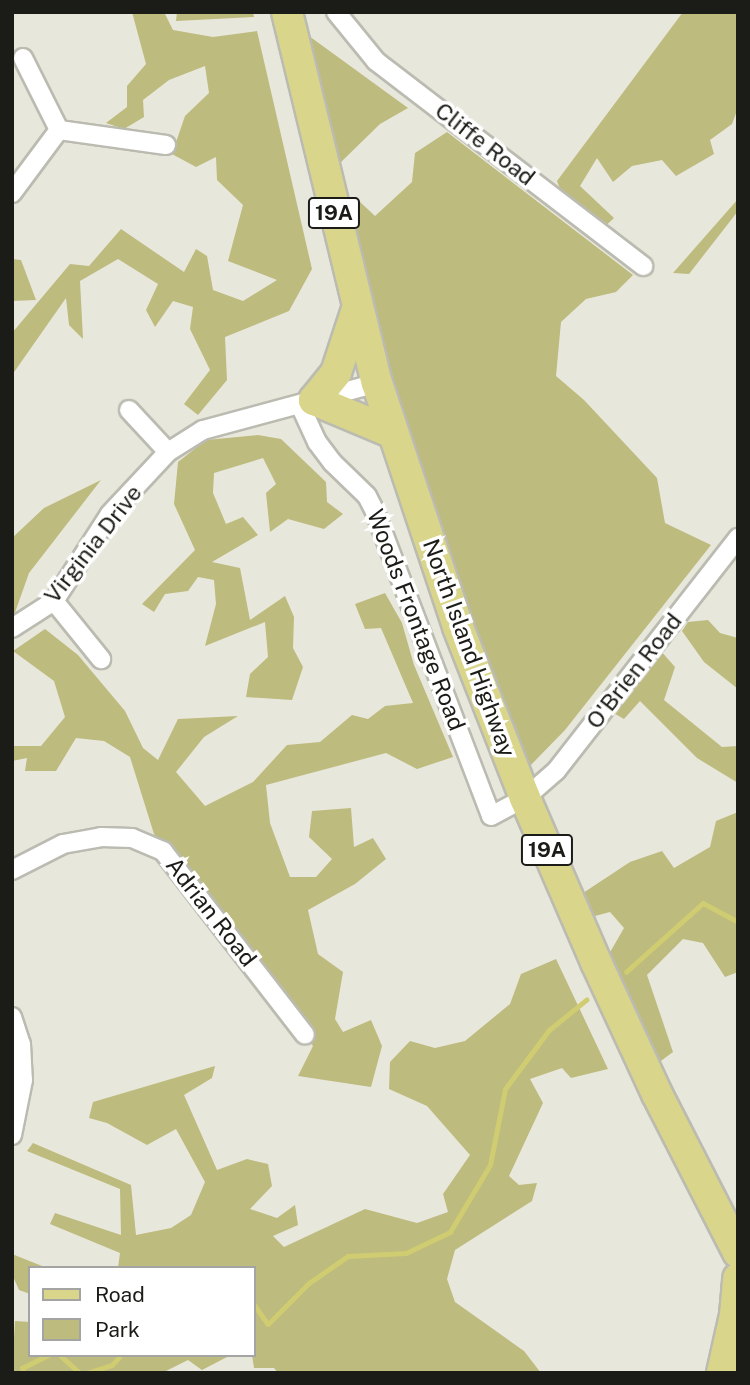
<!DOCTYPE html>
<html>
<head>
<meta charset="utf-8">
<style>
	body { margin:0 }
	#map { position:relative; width:750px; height:1385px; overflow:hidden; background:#e8e7dc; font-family:"Public Sans",sans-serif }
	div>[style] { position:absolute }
	.green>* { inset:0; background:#bdbb7d }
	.stream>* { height:4.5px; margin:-2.25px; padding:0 2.25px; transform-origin:2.25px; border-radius:2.25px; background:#d0cc72 }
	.roads { filter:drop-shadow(2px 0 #bbbbb1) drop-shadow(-2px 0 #bbbbb1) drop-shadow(0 2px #bbbbb1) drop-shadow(0 -2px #bbbbb1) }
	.minor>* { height:18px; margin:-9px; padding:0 9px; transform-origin:9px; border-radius:9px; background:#fff }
	.primary>* { height:30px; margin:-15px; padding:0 15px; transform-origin:15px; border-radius:15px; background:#d9d58b }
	span { translate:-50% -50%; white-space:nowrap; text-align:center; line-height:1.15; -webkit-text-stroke:7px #fff; paint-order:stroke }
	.shield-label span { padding:2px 5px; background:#fff; border:2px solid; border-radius:5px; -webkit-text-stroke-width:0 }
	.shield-label { font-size:21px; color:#1b1b17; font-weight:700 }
	.street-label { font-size:23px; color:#1b1b17 }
	.frame { position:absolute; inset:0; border:14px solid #1b1b17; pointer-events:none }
	.legend { position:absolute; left:28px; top:1266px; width:228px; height:91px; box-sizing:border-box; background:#fff; border:2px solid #a4a4a2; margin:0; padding:9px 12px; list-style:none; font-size:21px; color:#1b1b17 }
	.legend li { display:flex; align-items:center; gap:14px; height:35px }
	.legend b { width:35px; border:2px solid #a4a4a2 }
</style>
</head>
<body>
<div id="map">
	<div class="green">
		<div style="clip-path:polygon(132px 12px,164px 12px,173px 30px,213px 37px,257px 31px,312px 269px,289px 311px,225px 337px,227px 380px,198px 415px,184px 404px,210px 370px,190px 329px,193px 307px,173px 301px,155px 327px,146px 310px,158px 284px,118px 259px,80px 281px,83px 339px,69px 325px,66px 298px,12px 375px,12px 333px,70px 264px,89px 266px,121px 229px,184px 272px,196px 249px,207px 256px,213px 290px,243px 301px,277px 280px,228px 261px,243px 205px,217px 180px,216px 157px,196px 167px,172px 154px,185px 116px,209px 93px,205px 66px,169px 80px,143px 100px,144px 117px,124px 129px,106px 123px,127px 107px,127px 86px,146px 64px)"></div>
		<div style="clip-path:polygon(177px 12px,253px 12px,254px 17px,176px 21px)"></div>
		<div style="clip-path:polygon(683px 12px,738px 12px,738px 108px,732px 124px,710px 140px,714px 154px,676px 176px,662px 160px,632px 166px,613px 182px,597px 158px,580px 186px,614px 218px,600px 231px,565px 202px,557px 181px)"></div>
		<div style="clip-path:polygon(309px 36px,408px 108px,380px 124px,339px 164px,322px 113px)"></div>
		<div style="clip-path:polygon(447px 132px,633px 275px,616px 292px,586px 299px,561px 322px,556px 376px,584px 400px,657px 478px,665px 523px,711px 545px,565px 730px,528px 768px,452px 569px,384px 362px,345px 209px,359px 201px,375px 216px,412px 182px,415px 153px)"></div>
		<div style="clip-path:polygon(738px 199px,738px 211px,689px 274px,673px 273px)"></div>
		<div style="clip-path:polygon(12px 259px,21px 260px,36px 300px,12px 301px)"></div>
		<div style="clip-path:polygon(258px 435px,281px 439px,326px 482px,327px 502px,343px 514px,324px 529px,288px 519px,270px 532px,266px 493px,276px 484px,263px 458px,214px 473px,213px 493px,226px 524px,243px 517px,258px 535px,212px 562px,240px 568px,250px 620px,285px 596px,294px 617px,293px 648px,303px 667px,292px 700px,246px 697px,250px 674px,268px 657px,265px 622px,205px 646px,216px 604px,214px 580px,198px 577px,188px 591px,165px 594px,154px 612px,142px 604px,195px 550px,174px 504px,178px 462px,206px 440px)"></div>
		<div style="clip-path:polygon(101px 480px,29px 573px,12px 621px,12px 538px,44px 508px)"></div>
		<div style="clip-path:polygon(385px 593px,402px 623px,414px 665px,453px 757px,417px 769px,386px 753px,266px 785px,270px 823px,290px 877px,316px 877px,332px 859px,309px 837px,312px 811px,351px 808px,354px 847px,373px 838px,386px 859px,355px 884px,308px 910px,318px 954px,343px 972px,335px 1019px,343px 1032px,371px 1020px,382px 1046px,371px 1087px,298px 1076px,313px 1046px,154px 834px,130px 757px,104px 741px,76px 738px,56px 771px,25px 771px,27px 758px,12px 761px,12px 746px,41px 746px,65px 717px,54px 681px,13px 651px,45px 629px,78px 655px,125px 711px,143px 748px,158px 760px,178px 719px,238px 716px,204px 737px,176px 772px,205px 806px,253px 782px,287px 745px,320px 742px,352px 715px,368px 719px,385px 706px,413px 703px,381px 628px,365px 629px,355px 604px)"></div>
		<div style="clip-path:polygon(708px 620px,720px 633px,738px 638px,738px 689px,704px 662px,682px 631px,688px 622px)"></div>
		<div style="clip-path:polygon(660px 650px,675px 667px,664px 700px,722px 747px,738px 746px,738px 783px,697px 758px,640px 701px,624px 719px,610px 711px)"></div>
		<div style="clip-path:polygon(738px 812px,738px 972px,725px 977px,703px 943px,683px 939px,647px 975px,673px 1052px,654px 1066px,605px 961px,624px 928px,610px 912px,595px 916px,580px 895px,630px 862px,662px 851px,674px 868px,710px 847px,716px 821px)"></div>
		<div style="clip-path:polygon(556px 959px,608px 1069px,571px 1078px,562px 1068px,530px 1079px,543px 1103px,509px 1176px,519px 1185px,537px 1183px,532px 1201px,455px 1250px,447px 1279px,455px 1302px,524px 1351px,541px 1373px,278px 1373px,274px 1368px,254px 1368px,252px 1355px,254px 1268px,118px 1268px,120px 1253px,50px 1224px,55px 1213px,121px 1235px,120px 1189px,27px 1151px,33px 1143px,131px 1185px,136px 1235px,171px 1228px,191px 1215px,205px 1182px,176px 1129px,147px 1145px,107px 1123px,89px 1118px,93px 1102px,215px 1066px,212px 1078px,184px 1095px,217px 1170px,247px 1159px,268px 1164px,272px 1186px,250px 1209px,277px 1218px,295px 1205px,298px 1225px,273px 1236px,284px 1247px,365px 1209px,417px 1223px,448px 1212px,443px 1194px,470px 1155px,427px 1106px,389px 1089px,390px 1062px,410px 1041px,435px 1048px,465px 1041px,510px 1004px,521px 974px)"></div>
		<div style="clip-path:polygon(12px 1254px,47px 1268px,30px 1268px,30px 1294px,19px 1290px,12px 1274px)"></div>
		<div style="clip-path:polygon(15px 1321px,30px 1322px,30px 1355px,229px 1356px,202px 1370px,188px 1360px,162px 1373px,12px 1373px)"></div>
	</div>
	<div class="stream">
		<div style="left:626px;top:972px;width:103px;rotate:-41.9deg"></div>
		<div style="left:703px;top:903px;width:40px;rotate:28deg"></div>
		<div style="left:254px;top:1304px;width:24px;rotate:55deg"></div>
		<div style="left:268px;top:1324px;width:58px;rotate:-45deg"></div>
		<div style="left:309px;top:1283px;width:47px;rotate:-34.7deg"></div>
		<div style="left:348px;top:1256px;width:58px;rotate:-3deg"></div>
		<div style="left:406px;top:1253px;width:49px;rotate:-25.5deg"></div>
		<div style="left:450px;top:1232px;width:78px;rotate:-59.2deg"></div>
		<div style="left:490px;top:1165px;width:77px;rotate:-78.8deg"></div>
		<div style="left:505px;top:1089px;width:74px;rotate:-53.3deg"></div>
		<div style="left:549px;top:1030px;width:48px;rotate:-39deg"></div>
		<div style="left:60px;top:1355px;width:27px;rotate:42deg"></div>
		<div style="left:23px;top:1373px;width:5px;rotate:-101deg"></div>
		<div style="left:22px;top:1368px;width:30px;rotate:-26deg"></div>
		<div style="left:87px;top:1373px;width:26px;rotate:-18deg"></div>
		<div style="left:112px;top:1365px;width:13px;rotate:-48deg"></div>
	</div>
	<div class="roads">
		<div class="minor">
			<div style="left:336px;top:12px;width:63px;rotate:50.8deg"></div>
			<div style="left:376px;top:61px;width:337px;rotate:37.5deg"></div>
			<div style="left:23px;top:58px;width:80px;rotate:63.4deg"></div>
			<div style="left:59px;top:130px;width:108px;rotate:8deg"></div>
			<div style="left:12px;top:193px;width:79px;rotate:-53.3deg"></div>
			<div style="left:300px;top:405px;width:41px;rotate:65.3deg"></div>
			<div style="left:317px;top:442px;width:26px;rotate:53deg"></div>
			<div style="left:333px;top:463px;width:47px;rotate:44.1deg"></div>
			<div style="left:367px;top:496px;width:18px;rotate:63deg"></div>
			<div style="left:375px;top:512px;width:325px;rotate:69.1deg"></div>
			<div style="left:491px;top:816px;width:38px;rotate:-28deg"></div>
			<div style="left:525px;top:798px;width:41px;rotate:-41.1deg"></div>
			<div style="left:556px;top:771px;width:296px;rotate:-52deg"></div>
			<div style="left:129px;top:410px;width:57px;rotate:47.1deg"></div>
			<div style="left:54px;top:601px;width:75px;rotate:51deg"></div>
			<div style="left:12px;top:628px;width:50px;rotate:-32.7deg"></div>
			<div style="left:54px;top:601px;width:103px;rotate:-57.2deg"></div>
			<div style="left:110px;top:514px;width:85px;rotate:-46.9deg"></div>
			<div style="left:168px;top:452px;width:41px;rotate:-32.2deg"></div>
			<div style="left:203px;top:430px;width:180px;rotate:-15.1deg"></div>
			<div style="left:12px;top:870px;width:57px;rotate:-27deg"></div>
			<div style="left:63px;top:844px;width:39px;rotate:-10deg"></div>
			<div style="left:101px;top:837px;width:31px;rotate:2deg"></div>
			<div style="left:132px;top:838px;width:34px;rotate:23deg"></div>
			<div style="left:163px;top:851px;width:232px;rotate:52.3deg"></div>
			<div style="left:12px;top:1017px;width:28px;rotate:72deg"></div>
			<div style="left:21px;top:1044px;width:36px;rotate:87deg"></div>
			<div style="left:23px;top:1080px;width:56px;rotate:101.3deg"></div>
		</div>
		<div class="primary">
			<div style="left:287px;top:12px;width:382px;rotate:76.4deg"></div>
			<div style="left:377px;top:383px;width:257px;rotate:71.6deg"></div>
			<div style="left:458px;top:627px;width:184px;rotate:68.6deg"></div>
			<div style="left:525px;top:798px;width:179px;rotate:66.6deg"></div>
			<div style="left:596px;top:962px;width:145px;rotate:65.2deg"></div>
			<div style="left:657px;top:1094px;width:178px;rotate:62.9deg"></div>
			<div style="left:357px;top:309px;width:67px;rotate:108.2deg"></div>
			<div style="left:336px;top:373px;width:35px;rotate:129deg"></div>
			<div style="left:314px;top:400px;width:86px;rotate:22.7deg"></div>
			<div style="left:722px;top:1373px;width:59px;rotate:-77.4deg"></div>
			<div style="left:735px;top:1315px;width:37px;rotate:-85deg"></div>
		</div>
	</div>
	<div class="shield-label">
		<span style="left:334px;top:213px">19A</span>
		<span style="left:547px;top:850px">19A</span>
	</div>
	<div class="street-label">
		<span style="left:485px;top:144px;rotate:38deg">Cliffe Road</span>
		<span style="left:93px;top:544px;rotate:-52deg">Virginia Drive</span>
		<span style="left:416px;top:620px;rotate:69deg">Woods Frontage Road</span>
		<span style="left:469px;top:648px;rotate:70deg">North Island Highway</span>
		<span style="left:634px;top:671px;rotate:-52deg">O'Brien Road</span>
		<span style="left:211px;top:912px;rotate:52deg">Adrian Road</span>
	</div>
	<div class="frame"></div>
	<ul class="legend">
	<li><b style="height:9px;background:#d9d58b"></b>Road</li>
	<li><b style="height:19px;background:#bdbb7d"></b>Park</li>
	</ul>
</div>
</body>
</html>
